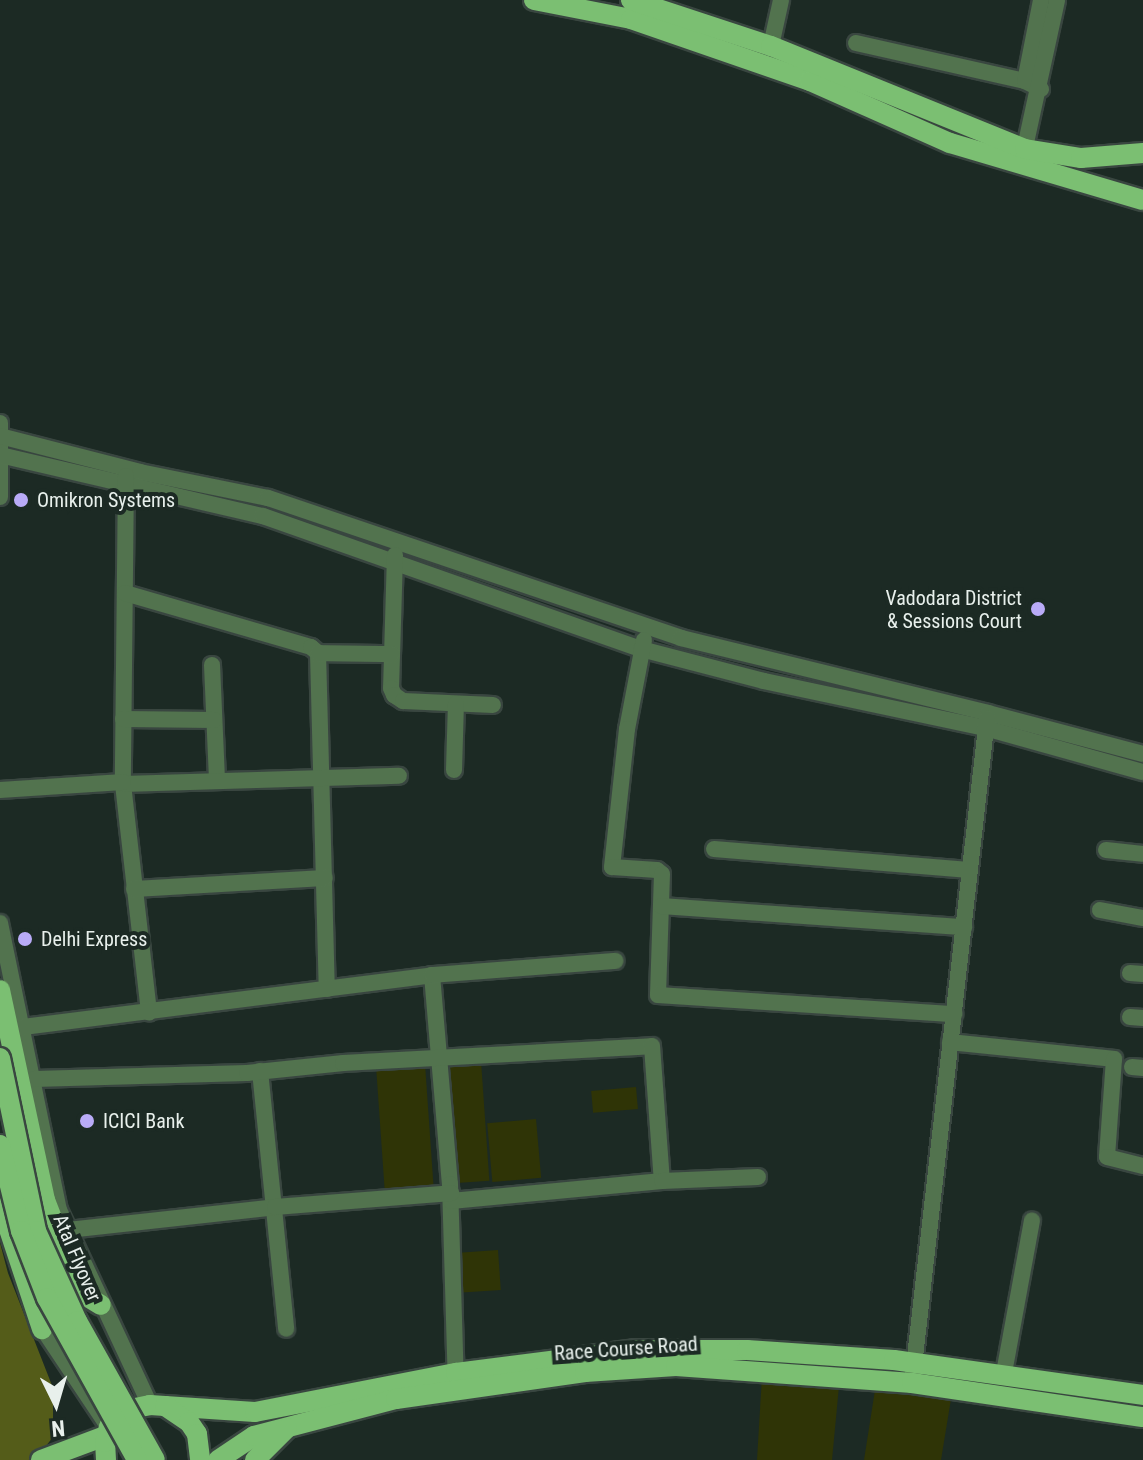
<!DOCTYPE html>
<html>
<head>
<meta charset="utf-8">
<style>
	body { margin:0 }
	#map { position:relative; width:1143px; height:1460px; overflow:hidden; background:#1c2a24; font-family:"Roboto Condensed",sans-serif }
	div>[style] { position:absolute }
	.green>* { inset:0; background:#2f3406; transform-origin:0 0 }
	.forest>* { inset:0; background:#545c19 }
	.roads { filter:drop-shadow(2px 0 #394640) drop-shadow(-2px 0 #394640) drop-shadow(0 2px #394640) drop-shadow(0 -2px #394640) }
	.minor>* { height:16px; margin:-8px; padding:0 8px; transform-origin:8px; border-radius:8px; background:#52734e }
	.major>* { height:20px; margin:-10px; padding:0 10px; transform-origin:10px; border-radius:10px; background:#7bbf72 }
	.bridges { filter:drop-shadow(2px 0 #394640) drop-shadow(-2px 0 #394640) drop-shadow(0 2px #394640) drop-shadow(0 -2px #394640) }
	.major-bridge>* { height:20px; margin:-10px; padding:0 10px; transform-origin:10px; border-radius:10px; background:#7bbf72 }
	.dots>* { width:22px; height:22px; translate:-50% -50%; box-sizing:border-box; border:4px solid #1c2a24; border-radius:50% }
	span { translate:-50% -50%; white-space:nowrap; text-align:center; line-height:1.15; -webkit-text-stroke:8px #1c2a24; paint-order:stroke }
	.poi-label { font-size:20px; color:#e8f0ec }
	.left { translate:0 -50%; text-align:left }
	.right { translate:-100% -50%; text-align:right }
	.street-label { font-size:20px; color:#e8f0ec }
	.north { position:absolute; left:16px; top:1364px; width:80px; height:80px; -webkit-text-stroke:6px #1c2a24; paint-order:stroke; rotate:175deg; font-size:22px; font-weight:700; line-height:32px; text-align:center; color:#e8f0ec }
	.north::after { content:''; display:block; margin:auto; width:28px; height:36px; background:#e8f0ec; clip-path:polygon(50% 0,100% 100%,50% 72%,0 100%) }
</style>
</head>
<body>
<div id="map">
	<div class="green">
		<div style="left:481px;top:1061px;width:120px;height:40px;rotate:86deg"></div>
		<div style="left:425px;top:1064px;width:122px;height:49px;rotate:86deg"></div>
		<div style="left:636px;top:1087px;width:22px;height:45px;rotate:85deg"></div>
		<div style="left:536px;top:1119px;width:59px;height:49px;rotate:85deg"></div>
		<div style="left:498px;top:1250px;width:40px;height:39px;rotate:86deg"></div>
		<div style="clip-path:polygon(762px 1376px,839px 1386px,832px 1460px,757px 1460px)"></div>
		<div style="clip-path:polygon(875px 1390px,951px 1399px,941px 1460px,864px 1460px)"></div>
	</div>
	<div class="forest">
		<div style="clip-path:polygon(0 1243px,8px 1273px,53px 1388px,53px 1437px,35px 1460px,0 1460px)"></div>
	</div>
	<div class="roads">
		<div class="minor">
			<div style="left:856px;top:43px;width:173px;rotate:12.7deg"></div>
			<div style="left:1025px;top:81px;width:18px;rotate:27deg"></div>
			<div style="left:771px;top:46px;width:47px;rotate:-77.7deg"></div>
			<div style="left:1025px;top:81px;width:83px;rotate:-78.8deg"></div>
			<div style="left:1022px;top:161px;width:165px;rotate:-77.7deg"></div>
			<div style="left:0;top:423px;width:74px;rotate:90deg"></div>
			<div style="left:0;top:436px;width:145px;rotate:14.4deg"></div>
			<div style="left:140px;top:472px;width:131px;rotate:11.5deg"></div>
			<div style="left:268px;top:498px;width:436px;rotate:18.7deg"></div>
			<div style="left:681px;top:638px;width:316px;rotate:13.7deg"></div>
			<div style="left:988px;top:713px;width:160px;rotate:14.8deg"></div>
			<div style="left:0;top:455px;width:270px;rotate:13.1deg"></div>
			<div style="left:263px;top:516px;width:401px;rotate:19.4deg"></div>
			<div style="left:641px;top:649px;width:127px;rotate:14.6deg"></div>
			<div style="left:764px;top:681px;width:226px;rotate:12deg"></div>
			<div style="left:985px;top:728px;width:164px;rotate:15.6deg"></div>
			<div style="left:126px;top:476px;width:308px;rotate:90.6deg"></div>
			<div style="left:123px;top:784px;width:230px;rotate:83.5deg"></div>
			<div style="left:395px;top:555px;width:133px;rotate:91.7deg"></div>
			<div style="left:391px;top:688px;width:8px;rotate:67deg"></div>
			<div style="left:394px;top:695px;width:11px;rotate:34deg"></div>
			<div style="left:403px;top:701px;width:90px;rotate:2.5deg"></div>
			<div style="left:125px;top:593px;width:194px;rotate:16.2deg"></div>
			<div style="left:311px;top:647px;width:9px;rotate:41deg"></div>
			<div style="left:318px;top:653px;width:336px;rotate:88.5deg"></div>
			<div style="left:644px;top:640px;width:91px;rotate:100.8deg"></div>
			<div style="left:627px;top:729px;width:139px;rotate:96.2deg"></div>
			<div style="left:612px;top:867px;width:45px;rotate:3.8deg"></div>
			<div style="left:657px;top:870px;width:6px;rotate:39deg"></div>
			<div style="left:662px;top:874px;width:121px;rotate:91.9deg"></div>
			<div style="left:658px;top:995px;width:297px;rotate:3.7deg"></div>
			<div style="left:318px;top:653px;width:74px;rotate:0.8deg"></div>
			<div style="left:212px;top:665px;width:116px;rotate:87.5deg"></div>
			<div style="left:123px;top:719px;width:91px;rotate:0.6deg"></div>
			<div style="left:454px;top:770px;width:66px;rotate:-88.3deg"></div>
			<div style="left:123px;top:784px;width:276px;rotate:-1.7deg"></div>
			<div style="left:0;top:790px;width:123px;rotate:-3.7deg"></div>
			<div style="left:714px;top:849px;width:256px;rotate:4.7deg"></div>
			<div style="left:1106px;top:850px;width:37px;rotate:6deg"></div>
			<div style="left:134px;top:889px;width:191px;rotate:-3.3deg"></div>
			<div style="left:661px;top:906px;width:304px;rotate:4deg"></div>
			<div style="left:1100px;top:910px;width:44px;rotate:10.5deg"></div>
			<div style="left:0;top:923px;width:293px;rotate:78.4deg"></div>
			<div style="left:59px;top:1210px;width:215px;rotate:65deg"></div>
			<div style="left:1130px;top:973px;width:13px;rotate:4deg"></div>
			<div style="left:432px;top:975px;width:210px;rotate:85.1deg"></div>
			<div style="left:450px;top:1184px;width:200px;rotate:88.3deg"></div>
			<div style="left:1130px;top:1017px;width:13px;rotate:4deg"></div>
			<div style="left:23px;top:1027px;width:412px;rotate:-7.2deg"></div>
			<div style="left:432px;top:975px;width:184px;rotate:-4.4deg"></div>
			<div style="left:950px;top:1042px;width:165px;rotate:5.9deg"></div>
			<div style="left:1114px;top:1059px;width:98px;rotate:94.1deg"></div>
			<div style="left:1107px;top:1157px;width:37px;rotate:14deg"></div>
			<div style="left:1132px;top:1067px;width:11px;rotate:5deg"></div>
			<div style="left:260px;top:1071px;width:259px;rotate:84.2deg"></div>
			<div style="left:34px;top:1079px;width:213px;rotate:-1.6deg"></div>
			<div style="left:247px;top:1073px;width:97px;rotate:-5.9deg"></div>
			<div style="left:343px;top:1063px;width:309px;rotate:-3.1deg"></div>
			<div style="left:652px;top:1046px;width:135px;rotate:85.8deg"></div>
			<div style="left:451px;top:1201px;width:212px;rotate:-5.4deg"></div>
			<div style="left:662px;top:1181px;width:96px;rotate:-2.4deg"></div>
			<div style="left:68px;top:1230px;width:208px;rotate:-6.3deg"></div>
			<div style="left:275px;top:1207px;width:177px;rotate:-4.5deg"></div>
			<div style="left:37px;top:1320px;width:130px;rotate:56.3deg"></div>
			<div style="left:1004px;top:1373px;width:155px;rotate:-79.6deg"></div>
			<div style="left:913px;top:1375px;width:661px;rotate:-83.57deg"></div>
		</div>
		<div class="major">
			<div style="left:534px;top:0;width:99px;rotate:11.1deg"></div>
			<div style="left:631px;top:19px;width:189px;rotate:19.1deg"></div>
			<div style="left:810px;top:81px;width:153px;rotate:23.9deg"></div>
			<div style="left:950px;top:143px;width:201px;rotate:16.5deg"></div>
			<div style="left:631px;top:0;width:147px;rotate:18.2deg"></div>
			<div style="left:771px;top:46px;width:274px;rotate:22.1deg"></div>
			<div style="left:1025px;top:149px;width:57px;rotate:9.1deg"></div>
			<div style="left:1081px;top:158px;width:62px;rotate:-4.6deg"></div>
			<div style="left:0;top:990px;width:215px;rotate:77.9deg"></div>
			<div style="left:45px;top:1200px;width:100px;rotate:68.8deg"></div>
			<div style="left:81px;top:1293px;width:23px;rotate:31deg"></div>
			<div style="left:0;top:1202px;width:134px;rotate:71.7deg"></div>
			<div style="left:165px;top:1406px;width:90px;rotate:3.8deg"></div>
			<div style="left:255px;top:1412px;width:205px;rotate:-11deg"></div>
			<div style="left:456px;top:1373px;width:180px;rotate:-7.3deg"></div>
			<div style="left:635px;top:1350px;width:112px"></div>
			<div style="left:747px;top:1350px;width:147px;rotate:3.9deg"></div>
			<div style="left:894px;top:1360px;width:251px;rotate:8deg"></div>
			<div style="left:41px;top:1460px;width:68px;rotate:-20.6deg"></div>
			<div style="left:106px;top:1460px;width:18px;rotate:-93deg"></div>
			<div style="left:105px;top:1442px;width:16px;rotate:-75deg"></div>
			<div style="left:109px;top:1427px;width:32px;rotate:-36deg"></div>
			<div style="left:135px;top:1408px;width:15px;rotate:-11deg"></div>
			<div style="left:150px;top:1405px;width:15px;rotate:4deg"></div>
			<div style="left:165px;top:1406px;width:29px;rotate:34deg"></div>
			<div style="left:189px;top:1422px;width:14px;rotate:56deg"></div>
			<div style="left:197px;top:1434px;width:26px;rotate:83deg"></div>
			<div style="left:218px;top:1460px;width:43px;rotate:-33.7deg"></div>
			<div style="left:254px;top:1436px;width:147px;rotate:-14.6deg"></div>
			<div style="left:396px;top:1399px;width:191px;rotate:-8.1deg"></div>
			<div style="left:585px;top:1372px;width:91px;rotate:-3.8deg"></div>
			<div style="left:676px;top:1366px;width:237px;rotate:4.1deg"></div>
			<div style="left:912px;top:1383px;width:233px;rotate:8.4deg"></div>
			<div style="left:255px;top:1460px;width:45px;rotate:-45deg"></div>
		</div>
	</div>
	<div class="bridges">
		<div class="major-bridge">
			<div style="left:0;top:1058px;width:177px;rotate:78.2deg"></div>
			<div style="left:36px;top:1231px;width:99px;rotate:65.5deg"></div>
			<div style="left:77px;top:1321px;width:159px;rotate:60.7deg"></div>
			<div style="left:0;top:1145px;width:89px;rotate:76.3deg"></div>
			<div style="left:21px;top:1231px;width:72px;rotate:68.8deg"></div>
			<div style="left:47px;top:1298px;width:185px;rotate:60.9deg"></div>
		</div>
	</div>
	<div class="dots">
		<div style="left:21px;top:500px;background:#b9abf7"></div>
		<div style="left:1038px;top:609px;background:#b9abf7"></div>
		<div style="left:25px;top:939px;background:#b9abf7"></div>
		<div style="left:87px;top:1121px;background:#b9abf7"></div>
	</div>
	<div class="poi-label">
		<span class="left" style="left:37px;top:500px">Omikron Systems</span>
		<span class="right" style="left:1022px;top:610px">Vadodara District<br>&amp; Sessions Court</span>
		<span class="left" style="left:41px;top:939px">Delhi Express</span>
		<span class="left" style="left:103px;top:1121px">ICICI Bank</span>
	</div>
	<div class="street-label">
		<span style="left:77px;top:1258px;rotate:67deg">Atal Flyover</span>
		<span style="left:626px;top:1349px;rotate:-4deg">Race Course Road</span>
	</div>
	<div class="north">N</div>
</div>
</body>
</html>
